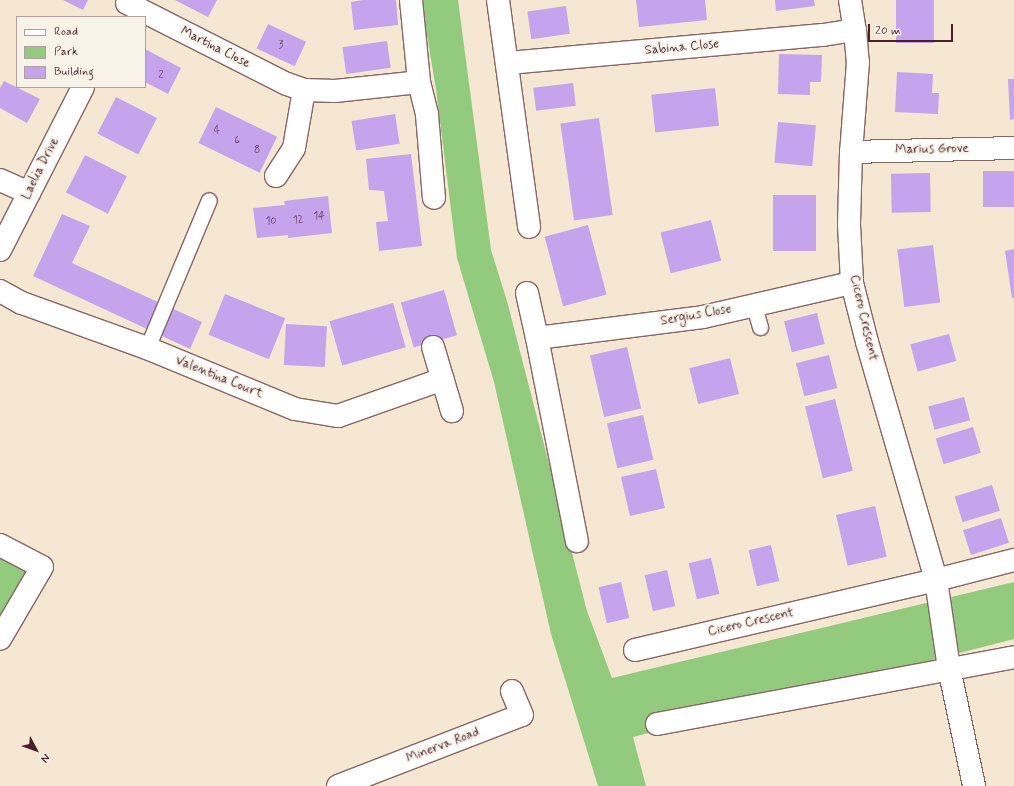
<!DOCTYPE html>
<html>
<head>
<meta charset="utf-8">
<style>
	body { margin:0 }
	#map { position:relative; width:1014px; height:786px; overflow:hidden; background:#f5e7d2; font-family:Mynerve,sans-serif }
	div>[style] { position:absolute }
	.green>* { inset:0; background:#92cb7e }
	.building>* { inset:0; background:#c6a3ed; transform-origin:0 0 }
	.roads { filter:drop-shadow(1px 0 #866565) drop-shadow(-1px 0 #866565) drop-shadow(0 1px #866565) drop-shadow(0 -1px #866565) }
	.lane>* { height:15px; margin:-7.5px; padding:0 7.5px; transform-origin:7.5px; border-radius:7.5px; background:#fff }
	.street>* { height:22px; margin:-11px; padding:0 11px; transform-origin:11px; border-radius:11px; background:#fff }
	span { translate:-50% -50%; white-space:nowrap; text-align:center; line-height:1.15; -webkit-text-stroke:4px #f7f3e8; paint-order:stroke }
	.number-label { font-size:11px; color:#69405c }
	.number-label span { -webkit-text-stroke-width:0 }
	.street-label { font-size:13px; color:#4a1f2b }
	.legend { position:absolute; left:16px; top:16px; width:130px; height:72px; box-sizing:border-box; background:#f7f3e8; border:1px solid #b29e9c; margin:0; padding:5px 7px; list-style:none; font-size:12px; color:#4a1f2b }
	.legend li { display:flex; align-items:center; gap:8px; height:20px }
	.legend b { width:20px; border:1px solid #b29e9c }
	.north { position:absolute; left:16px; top:730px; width:40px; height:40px; -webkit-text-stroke:3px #f7f3e8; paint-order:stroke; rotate:131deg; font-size:11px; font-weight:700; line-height:16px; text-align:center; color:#4a1f2b }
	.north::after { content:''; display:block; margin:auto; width:14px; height:18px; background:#4a1f2b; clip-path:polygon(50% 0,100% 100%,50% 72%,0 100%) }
	.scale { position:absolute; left:868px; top:24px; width:85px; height:18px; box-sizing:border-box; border:2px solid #4a1f2b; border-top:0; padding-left:5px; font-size:12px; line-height:14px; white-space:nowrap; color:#4a1f2b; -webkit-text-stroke:3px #f7f3e8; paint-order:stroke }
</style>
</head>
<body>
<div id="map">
	<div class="green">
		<div style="clip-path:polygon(421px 0,458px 0,491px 250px,507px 301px,587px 611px,612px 678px,1014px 582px,1014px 639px,633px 737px,646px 786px,598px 786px,551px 634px,494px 382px,457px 258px,436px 89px)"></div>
		<div style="clip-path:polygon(0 551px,32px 568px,0 626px)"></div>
	</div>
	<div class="building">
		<div style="clip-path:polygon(63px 0,88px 0,83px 10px)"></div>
		<div style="clip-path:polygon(175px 0,217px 0,208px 17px)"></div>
		<div style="clip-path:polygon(363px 0,396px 0,398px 25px,354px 30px,351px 2px)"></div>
		<div style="clip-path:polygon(636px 0,705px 0,707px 20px,639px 27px)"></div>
		<div style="clip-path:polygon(775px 0,814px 0,815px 6px,776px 11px)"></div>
		<div style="left:896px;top:0;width:38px;height:43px"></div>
		<div style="left:566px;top:6px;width:28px;height:39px;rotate:82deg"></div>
		<div style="left:268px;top:24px;width:42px;height:27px;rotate:25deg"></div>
		<div style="left:387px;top:41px;width:27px;height:45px;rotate:82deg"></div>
		<div style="clip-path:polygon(145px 49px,181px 68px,168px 94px,145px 82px)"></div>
		<div style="clip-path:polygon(779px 54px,822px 55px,821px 82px,810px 82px,810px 95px,778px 94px)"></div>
		<div style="clip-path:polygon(897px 72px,933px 74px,932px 93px,939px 93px,938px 114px,895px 112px)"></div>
		<div style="clip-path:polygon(1008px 79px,1014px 79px,1014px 119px,1010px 120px)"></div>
		<div style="clip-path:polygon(4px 81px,40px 99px,27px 123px,0 108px,0 88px)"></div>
		<div style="left:573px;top:83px;width:23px;height:40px;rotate:83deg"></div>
		<div style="left:715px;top:88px;width:38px;height:64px;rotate:84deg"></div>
		<div style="left:116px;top:97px;width:46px;height:41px;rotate:27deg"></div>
		<div style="left:216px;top:107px;width:68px;height:40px;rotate:26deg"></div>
		<div style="left:395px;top:114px;width:30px;height:44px;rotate:81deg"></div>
		<div style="left:599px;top:118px;width:98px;height:39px;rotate:82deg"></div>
		<div style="left:778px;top:122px;width:38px;height:41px;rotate:5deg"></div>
		<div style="clip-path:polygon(411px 154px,422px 246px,379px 251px,376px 222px,388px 221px,384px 191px,369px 190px,366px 159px)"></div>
		<div style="left:85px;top:155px;width:47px;height:42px;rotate:27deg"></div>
		<div style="left:983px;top:171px;width:31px;height:36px"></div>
		<div style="left:930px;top:173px;width:39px;height:39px;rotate:89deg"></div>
		<div style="left:773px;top:195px;width:43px;height:56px"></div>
		<div style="clip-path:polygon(328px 196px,332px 233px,288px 238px,288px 235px,257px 238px,253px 208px,285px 205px,284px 201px)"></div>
		<div style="clip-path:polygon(62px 214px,90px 226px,72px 263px,202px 322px,190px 349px,33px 276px)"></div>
		<div style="left:711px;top:220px;width:42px;height:52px;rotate:76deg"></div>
		<div style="left:588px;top:225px;width:72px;height:45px;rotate:75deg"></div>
		<div style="left:933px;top:245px;width:58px;height:36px;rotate:83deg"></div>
		<div style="clip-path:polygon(1014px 249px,1014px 298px,1012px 298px,1005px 251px)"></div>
		<div style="left:444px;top:290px;width:47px;height:45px;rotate:74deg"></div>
		<div style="left:225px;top:294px;width:65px;height:44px;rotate:22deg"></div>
		<div style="left:393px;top:303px;width:46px;height:66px;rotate:74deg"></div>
		<div style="left:817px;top:313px;width:32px;height:34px;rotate:76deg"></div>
		<div style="left:286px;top:324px;width:41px;height:41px;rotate:3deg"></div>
		<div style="left:949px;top:334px;width:28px;height:40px;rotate:75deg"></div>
		<div style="left:627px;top:347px;width:63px;height:38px;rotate:77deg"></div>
		<div style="left:829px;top:355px;width:34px;height:34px;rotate:76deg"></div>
		<div style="left:730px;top:358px;width:37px;height:42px;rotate:76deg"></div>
		<div style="left:964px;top:397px;width:24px;height:37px;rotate:75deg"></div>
		<div style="left:835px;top:399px;width:74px;height:31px;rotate:76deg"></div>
		<div style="left:643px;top:415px;width:46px;height:37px;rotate:77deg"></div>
		<div style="left:973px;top:427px;width:27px;height:39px;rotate:73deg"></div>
		<div style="left:656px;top:469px;width:40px;height:36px;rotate:77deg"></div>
		<div style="left:992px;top:485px;width:27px;height:39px;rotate:73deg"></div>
		<div style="left:875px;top:506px;width:52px;height:40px;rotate:77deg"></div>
		<div style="left:1001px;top:518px;width:26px;height:40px;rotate:72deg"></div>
		<div style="left:771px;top:545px;width:37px;height:23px;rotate:77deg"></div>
		<div style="left:711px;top:558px;width:37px;height:23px;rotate:77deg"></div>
		<div style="left:667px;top:570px;width:37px;height:23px;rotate:77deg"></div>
		<div style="left:621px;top:582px;width:37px;height:23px;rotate:77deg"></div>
	</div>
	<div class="roads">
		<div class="lane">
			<div style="left:754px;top:306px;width:22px;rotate:74deg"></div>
			<div style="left:147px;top:348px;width:160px;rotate:-67.3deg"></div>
		</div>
		<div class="street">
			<div style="left:411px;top:0;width:82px;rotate:84.4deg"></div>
			<div style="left:419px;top:82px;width:34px;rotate:76deg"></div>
			<div style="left:427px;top:115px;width:83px;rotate:85.2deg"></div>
			<div style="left:498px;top:0;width:229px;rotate:82.2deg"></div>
			<div style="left:850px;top:0;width:30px;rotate:81deg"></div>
			<div style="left:855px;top:30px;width:32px;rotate:85deg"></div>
			<div style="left:858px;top:62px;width:90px;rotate:94.4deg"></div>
			<div style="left:851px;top:152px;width:73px;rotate:91.6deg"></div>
			<div style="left:849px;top:225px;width:58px;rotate:87deg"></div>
			<div style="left:852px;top:283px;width:61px;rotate:75.7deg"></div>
			<div style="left:867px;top:342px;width:248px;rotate:73.8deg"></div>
			<div style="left:936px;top:580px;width:89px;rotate:81.6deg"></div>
			<div style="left:949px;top:668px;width:121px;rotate:78deg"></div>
			<div style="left:127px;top:3px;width:179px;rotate:26.9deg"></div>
			<div style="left:287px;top:84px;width:18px;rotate:19deg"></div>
			<div style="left:304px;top:90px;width:31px;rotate:2deg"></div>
			<div style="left:335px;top:91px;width:84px;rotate:-6.1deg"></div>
			<div style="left:508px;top:63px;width:316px;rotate:-5.1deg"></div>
			<div style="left:823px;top:35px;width:32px;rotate:-9deg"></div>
			<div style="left:851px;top:152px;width:163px;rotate:-1.4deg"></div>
			<div style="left:276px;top:176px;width:33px;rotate:-57deg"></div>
			<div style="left:294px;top:148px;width:59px;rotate:-80.2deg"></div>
			<div style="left:0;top:180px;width:32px;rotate:24deg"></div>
			<div style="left:0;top:250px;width:183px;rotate:-63deg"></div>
			<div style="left:0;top:291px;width:25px;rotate:29deg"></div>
			<div style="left:22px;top:303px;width:133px;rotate:19.8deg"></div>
			<div style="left:147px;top:348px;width:160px;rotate:22.4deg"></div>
			<div style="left:295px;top:409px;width:44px;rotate:9.2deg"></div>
			<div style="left:338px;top:416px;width:111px;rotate:-19.4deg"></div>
			<div style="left:527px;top:293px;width:46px;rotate:77.5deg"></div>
			<div style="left:537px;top:338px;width:167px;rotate:-7.2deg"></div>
			<div style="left:703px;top:317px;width:153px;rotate:-12.9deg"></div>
			<div style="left:537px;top:338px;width:207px;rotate:78.9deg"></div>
			<div style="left:433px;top:347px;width:67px;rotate:73.5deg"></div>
			<div style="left:0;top:545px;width:47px;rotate:27.6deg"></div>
			<div style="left:42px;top:567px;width:83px;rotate:120.3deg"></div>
			<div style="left:635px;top:650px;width:309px;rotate:-13.1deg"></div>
			<div style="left:936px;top:580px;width:81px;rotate:-14.4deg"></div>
			<div style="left:657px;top:724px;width:363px;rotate:-10.6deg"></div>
			<div style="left:338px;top:786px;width:197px;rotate:-21.1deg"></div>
			<div style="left:522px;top:715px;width:26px;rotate:-113deg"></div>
		</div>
	</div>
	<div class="number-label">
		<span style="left:281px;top:45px">3</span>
		<span style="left:161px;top:75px">2</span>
		<span style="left:217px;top:130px">4</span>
		<span style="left:237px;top:140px">6</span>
		<span style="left:257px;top:150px">8</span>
		<span style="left:319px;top:216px">14</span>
		<span style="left:298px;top:220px">12</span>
		<span style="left:271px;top:221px">10</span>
	</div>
	<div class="street-label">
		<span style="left:215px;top:48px;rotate:27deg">Martina Close</span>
		<span style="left:682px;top:48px;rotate:-5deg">Sabina Close</span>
		<span style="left:932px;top:150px;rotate:-1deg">Marius Grove</span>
		<span style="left:41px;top:169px;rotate:-63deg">Laelia Drive</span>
		<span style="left:696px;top:316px;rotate:-10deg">Sergius Close</span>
		<span style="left:863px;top:318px;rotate:77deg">Cicero Crescent</span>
		<span style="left:219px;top:378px;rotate:22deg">Valentina Court</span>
		<span style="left:751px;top:623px;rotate:-13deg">Cicero Crescent</span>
		<span style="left:443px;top:746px;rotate:-21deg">Minerva Road</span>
	</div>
	<ul class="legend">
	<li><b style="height:5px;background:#fff"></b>Road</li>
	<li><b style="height:11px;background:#92cb7e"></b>Park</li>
	<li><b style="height:11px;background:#c6a3ed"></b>Building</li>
	</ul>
	<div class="north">N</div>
	<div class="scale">20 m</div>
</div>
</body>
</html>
